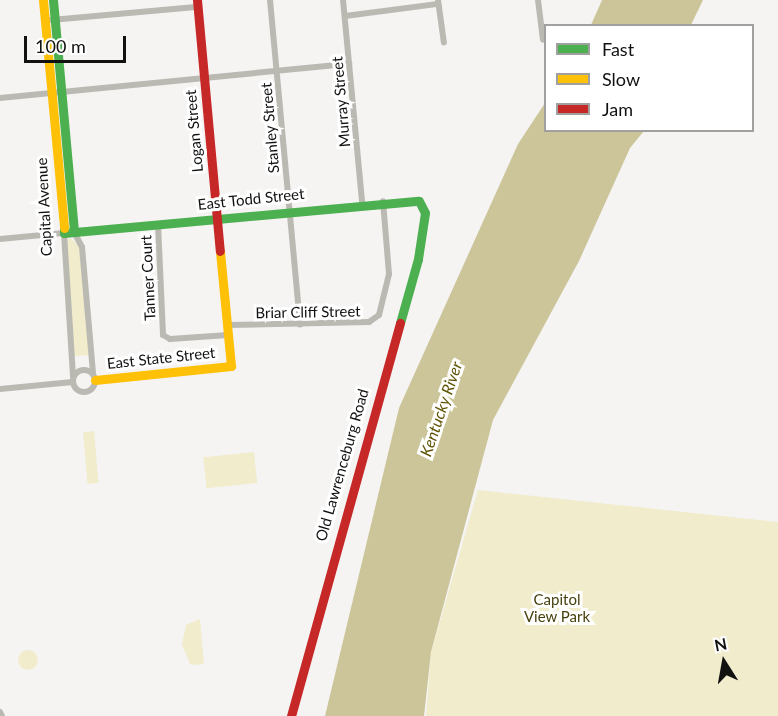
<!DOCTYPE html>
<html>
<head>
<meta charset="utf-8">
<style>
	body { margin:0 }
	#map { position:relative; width:778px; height:716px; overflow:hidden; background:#f5f4f3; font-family:Lato,sans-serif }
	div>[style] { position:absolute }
	.green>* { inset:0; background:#f0eccc; transform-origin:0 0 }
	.round { border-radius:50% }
	.water>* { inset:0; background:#ccc599 }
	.street>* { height:6px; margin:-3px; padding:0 3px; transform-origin:3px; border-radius:3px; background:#bbbab2 }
	.street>.ring { margin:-3px; padding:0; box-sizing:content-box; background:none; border:6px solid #bbbab2; border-radius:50% }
	.fast>* { height:9px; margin:-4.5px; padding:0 4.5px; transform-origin:4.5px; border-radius:4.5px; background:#4caf50 }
	.slow>* { height:9px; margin:-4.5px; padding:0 4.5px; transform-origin:4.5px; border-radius:4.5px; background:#ffc107 }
	.jam>* { height:9px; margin:-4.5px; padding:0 4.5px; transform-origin:4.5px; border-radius:4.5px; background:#c62828 }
	span { translate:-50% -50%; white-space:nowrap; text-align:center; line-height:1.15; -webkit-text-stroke:6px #fff; paint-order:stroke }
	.street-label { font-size:15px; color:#111110 }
	.park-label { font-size:15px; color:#48410f }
	.water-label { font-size:16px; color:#5e5403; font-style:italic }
	.legend { position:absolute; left:544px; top:24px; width:210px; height:108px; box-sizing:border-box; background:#fff; border:2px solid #a0a09f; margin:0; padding:8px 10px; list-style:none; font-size:18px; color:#111110 }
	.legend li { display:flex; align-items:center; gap:12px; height:30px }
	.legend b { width:30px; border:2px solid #a0a09f }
	.north { position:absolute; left:694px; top:632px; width:60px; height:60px; -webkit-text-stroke:4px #fff; paint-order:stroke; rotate:349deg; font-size:16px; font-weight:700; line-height:24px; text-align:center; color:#111110 }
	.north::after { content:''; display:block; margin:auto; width:21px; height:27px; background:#111110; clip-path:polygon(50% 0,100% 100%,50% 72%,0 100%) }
	.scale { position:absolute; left:24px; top:36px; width:102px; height:27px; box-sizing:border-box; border:3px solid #111110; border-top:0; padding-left:8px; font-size:18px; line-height:21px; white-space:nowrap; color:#111110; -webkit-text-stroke:4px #fff; paint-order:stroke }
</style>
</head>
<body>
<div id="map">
	<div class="green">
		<div style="clip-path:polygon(70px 238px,79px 245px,90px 355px,74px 356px,65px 241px)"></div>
		<div style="left:94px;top:431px;width:52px;height:11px;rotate:85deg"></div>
		<div style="left:254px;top:452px;width:31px;height:51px;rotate:84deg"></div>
		<div style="clip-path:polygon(478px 490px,778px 522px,778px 716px,426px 716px,431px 652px)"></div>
		<div style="clip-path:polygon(200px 619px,204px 664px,197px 665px,190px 664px,182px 645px,186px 625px)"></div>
		<div class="round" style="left:18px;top:650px;width:20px;height:20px"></div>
	</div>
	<div class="water">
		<div style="clip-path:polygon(602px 0,703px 0,691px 25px,591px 25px)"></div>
		<div style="clip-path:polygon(545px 103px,546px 130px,644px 131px,630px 148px,579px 261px,493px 420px,431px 652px,424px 716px,325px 716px,399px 408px,518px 144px)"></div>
	</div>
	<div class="street">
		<div style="left:270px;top:0;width:326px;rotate:84.7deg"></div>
		<div style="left:343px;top:0;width:203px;rotate:84.6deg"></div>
		<div style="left:438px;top:0;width:43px;rotate:82.1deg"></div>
		<div style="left:538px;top:0;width:40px;rotate:82.9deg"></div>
		<div style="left:345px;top:16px;width:94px;rotate:-7.4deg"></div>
		<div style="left:51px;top:20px;width:148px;rotate:-5.1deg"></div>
		<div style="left:0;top:98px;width:351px;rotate:-5.6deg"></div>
		<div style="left:158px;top:224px;width:111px;rotate:87.4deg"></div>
		<div style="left:163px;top:335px;width:8px;rotate:30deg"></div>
		<div style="left:170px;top:339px;width:58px;rotate:-3.9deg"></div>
		<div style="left:74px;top:232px;width:17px;rotate:62deg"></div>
		<div style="left:82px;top:247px;width:127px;rotate:85deg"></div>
		<div style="left:0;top:239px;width:64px;rotate:-5.4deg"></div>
		<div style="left:64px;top:233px;width:144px;rotate:86.4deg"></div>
		<div style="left:227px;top:325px;width:142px;rotate:-1.2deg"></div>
		<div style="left:369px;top:322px;width:12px;rotate:-35deg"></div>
		<div style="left:379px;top:315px;width:42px;rotate:-76.3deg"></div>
		<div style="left:389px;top:274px;width:73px;rotate:-94.7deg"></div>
		<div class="ring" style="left:73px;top:370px;width:16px;height:16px"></div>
		<div style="left:0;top:389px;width:73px;rotate:-5.5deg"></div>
		<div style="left:0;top:712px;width:4px;rotate:63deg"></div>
	</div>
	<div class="fast">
		<div style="left:53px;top:0;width:233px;rotate:84.8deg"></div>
		<div style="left:64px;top:228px;width:5px;rotate:90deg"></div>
		<div style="left:64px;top:233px;width:356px;rotate:-5.2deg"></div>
		<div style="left:419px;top:201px;width:13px;rotate:63deg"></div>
		<div style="left:425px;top:213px;width:47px;rotate:98.7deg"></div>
		<div style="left:418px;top:259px;width:66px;rotate:105.7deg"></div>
	</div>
	<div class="slow">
		<div style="left:43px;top:0;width:229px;rotate:84.7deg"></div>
		<div style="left:95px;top:380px;width:137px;rotate:-5.9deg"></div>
		<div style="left:231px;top:366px;width:116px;rotate:-95.5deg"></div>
	</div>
	<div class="jam">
		<div style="left:197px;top:0;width:252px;rotate:84.8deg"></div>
		<div style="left:291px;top:716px;width:408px;rotate:-74.5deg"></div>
	</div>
	<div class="street-label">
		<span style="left:341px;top:102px;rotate:-95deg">Murray Street</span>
		<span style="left:270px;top:128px;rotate:-95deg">Stanley Street</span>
		<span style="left:194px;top:131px;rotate:-95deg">Logan Street</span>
		<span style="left:251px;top:199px;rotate:-6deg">East Todd Street</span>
		<span style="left:44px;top:207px;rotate:-93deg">Capital Avenue</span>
		<span style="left:148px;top:278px;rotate:-93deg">Tanner Court</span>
		<span style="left:308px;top:312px;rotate:-1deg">Briar Cliff Street</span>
		<span style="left:161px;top:358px;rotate:-6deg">East State Street</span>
		<span style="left:342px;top:465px;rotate:-74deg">Old Lawrenceburg Road</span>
	</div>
	<div class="park-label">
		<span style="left:557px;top:608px">Capitol<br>View Park</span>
	</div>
	<div class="water-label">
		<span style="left:441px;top:409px;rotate:-71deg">Kentucky River</span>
	</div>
	<ul class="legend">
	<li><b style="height:8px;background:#4caf50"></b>Fast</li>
	<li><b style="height:8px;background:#ffc107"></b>Slow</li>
	<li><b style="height:8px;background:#c62828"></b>Jam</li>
	</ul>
	<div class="north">N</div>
	<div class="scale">100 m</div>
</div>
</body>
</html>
